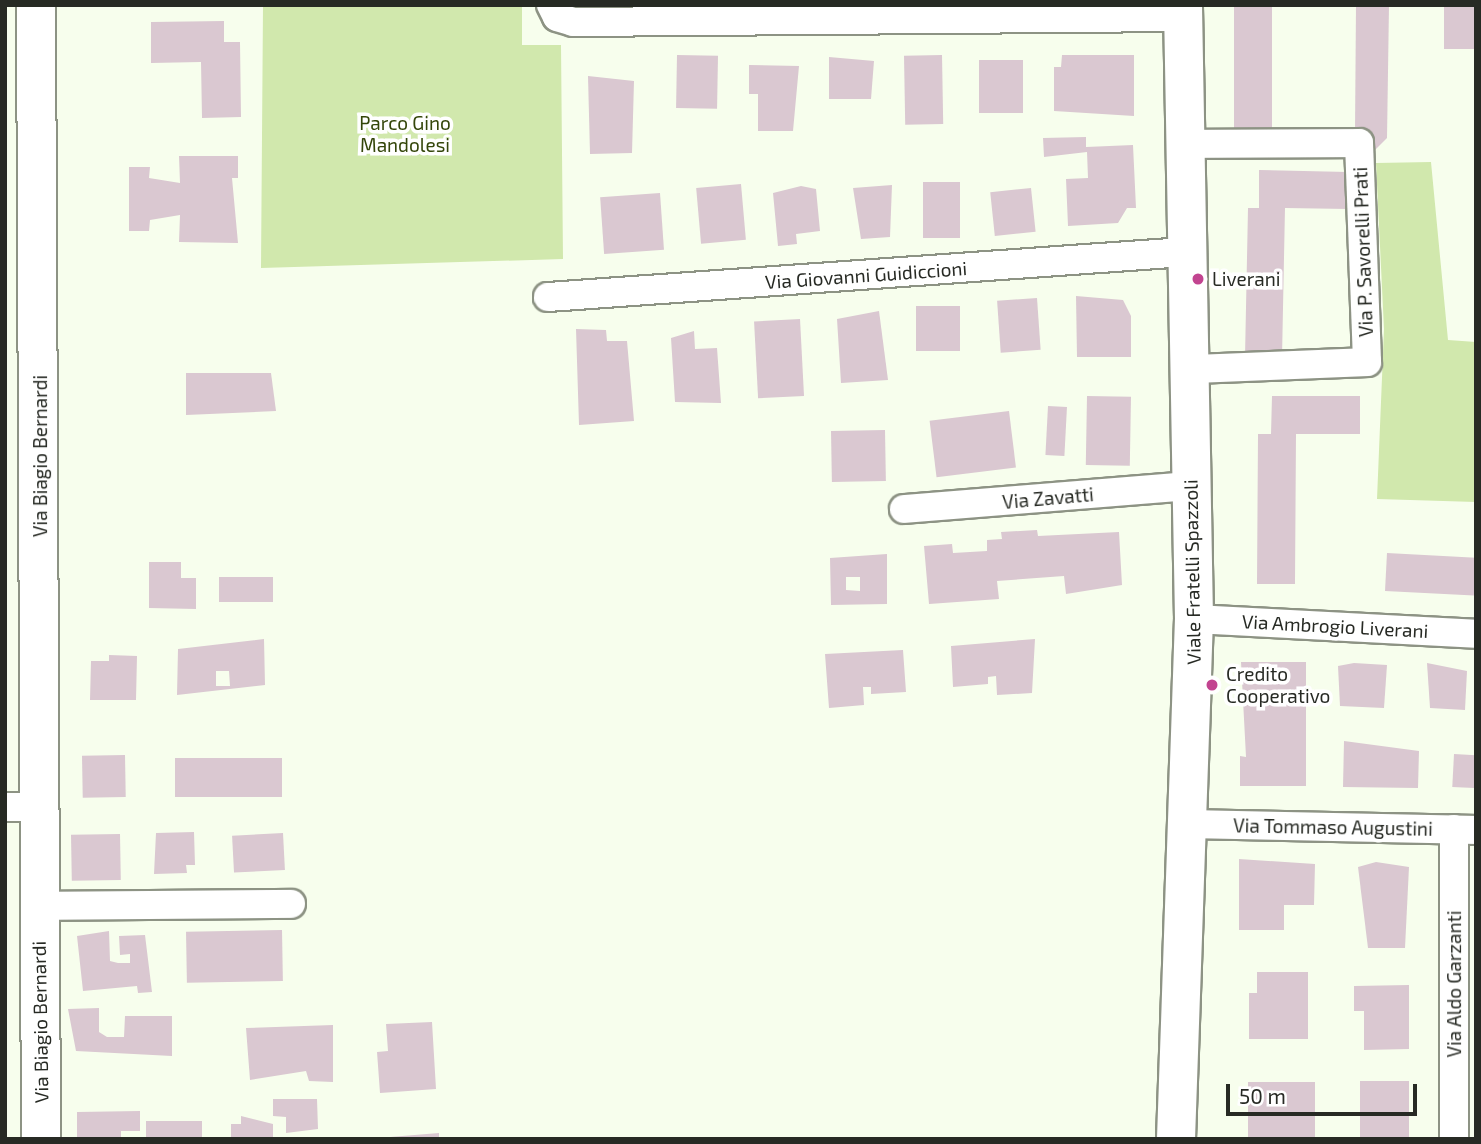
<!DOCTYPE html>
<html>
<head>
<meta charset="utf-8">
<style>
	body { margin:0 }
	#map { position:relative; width:1481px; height:1144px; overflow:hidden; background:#f7feed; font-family:"Exo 2",sans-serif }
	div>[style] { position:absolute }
	.green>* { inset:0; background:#d1e8ad }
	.building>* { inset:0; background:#dac8d1; transform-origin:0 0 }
	.roads { filter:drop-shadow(2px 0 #8d9384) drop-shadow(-2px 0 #8d9384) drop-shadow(0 2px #8d9384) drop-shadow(0 -2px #8d9384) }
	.street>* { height:28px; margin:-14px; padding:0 14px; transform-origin:14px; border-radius:14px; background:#fff }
	.secondary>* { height:38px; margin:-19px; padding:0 19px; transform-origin:19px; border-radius:19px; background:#fff }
	.dots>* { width:19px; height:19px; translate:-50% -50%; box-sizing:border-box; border:4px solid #fff; border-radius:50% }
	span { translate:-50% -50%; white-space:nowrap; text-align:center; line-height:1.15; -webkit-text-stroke:7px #fff; paint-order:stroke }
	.park-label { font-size:19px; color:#34460a }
	.street-label { font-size:19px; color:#272a24 }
	.poi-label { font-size:19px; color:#272a24 }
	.left { translate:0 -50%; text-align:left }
	.frame { position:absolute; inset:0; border:7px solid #272a24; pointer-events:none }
	.scale { position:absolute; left:1226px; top:1084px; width:191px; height:32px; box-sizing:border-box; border:4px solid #272a24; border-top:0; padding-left:9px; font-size:21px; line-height:24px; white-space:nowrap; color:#272a24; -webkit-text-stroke:5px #fff; paint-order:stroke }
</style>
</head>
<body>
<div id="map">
	<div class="green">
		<div style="clip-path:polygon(263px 5px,522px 5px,522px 45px,561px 45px,563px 259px,261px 268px)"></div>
		<div style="clip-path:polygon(1431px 162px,1448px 340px,1476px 342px,1476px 502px,1377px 499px,1384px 329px,1376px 163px)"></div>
	</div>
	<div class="building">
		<div style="left:1234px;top:5px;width:38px;height:126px"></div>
		<div style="clip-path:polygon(1356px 5px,1389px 5px,1387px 138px,1375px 150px,1355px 131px)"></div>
		<div style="left:1444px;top:5px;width:32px;height:44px"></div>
		<div style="clip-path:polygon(224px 21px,224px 42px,240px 42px,241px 117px,202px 118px,201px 62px,151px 63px,151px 22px)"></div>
		<div style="left:677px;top:55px;width:41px;height:53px;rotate:1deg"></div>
		<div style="left:942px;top:55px;width:69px;height:38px;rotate:89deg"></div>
		<div style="clip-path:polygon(1062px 55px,1134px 55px,1134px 116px,1054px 111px,1054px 67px,1061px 67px)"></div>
		<div style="clip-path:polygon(829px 57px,874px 61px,871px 99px,829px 99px)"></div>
		<div style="left:979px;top:60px;width:44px;height:53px"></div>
		<div style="clip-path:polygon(749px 65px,799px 66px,793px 131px,758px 131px,758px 94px,749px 94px)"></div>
		<div style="clip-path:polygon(588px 76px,634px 81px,632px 153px,590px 154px)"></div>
		<div style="clip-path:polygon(1086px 137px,1086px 147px,1133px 145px,1136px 208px,1127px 208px,1118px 223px,1068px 226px,1066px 179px,1088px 178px,1087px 152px,1044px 157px,1043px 138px)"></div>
		<div style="clip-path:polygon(179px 156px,238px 156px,238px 178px,232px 178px,238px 243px,179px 242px,180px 215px,150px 220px,149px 231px,129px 231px,129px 167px,150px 167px,149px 178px,180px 183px)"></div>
		<div style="clip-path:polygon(1259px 170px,1348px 172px,1348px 209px,1285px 208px,1282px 358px,1245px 357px,1248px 208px,1259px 208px)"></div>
		<div style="left:923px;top:182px;width:37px;height:56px"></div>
		<div style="left:741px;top:184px;width:56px;height:45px;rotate:85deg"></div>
		<div style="clip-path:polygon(892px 185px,890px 237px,861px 239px,853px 188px)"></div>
		<div style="clip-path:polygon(801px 186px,816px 189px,820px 231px,796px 234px,797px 244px,778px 246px,773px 193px)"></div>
		<div style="left:1031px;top:188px;width:44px;height:41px;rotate:84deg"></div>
		<div style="left:660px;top:193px;width:57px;height:60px;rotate:86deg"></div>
		<div style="clip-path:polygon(1076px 296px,1123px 300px,1131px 316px,1131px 357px,1077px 357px)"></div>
		<div style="left:1037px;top:298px;width:52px;height:40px;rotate:86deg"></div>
		<div style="left:916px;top:306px;width:44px;height:45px"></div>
		<div style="clip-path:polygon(879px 311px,888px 380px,841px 383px,837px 319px)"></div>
		<div style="left:800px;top:319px;width:77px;height:46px;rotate:87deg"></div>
		<div style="clip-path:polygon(576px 329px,606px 330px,607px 341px,627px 341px,634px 421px,579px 425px)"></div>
		<div style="clip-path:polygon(694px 331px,695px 349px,717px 348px,721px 403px,675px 402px,671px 338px)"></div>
		<div style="clip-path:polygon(186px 373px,271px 373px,276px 411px,186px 415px)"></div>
		<div style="left:1087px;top:396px;width:44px;height:69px;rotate:1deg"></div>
		<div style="clip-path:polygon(1272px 396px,1360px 396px,1360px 434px,1296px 434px,1295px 584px,1257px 584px,1258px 434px,1271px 434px)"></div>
		<div style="left:1048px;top:406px;width:19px;height:49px;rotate:3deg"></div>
		<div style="left:1009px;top:411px;width:57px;height:80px;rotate:83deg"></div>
		<div style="left:885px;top:430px;width:51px;height:54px;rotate:89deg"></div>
		<div style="clip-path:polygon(1037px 530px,1038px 536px,1119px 532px,1122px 585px,1066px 594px,1064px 576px,997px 581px,999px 599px,929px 604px,924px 546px,952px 544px,953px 553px,987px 551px,987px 540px,1002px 539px,1001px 532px)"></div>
		<div style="left:1387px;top:553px;width:89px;height:38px;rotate:3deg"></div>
		<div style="clip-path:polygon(evenodd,887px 554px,887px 604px,831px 605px,830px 558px,887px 554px,846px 577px,860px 577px,860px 591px,846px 590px,846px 577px)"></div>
		<div style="clip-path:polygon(149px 562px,181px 562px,181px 578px,196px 578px,196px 609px,149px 608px)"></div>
		<div style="left:219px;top:577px;width:54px;height:25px"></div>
		<div style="clip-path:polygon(evenodd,264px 639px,265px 685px,177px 695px,178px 649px,264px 639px,216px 671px,229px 671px,230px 686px,216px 686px,216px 671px)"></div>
		<div style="clip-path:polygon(1035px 639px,1032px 693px,997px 695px,996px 676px,988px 677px,988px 684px,953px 687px,951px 646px)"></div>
		<div style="clip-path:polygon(903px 650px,906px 692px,871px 694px,871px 687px,863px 687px,864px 705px,829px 708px,825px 654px)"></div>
		<div style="clip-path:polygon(109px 655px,137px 656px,136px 700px,90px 700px,91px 661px,109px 661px)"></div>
		<div style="clip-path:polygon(1241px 662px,1306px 662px,1306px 786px,1240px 786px,1240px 756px,1246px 757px)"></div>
		<div style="clip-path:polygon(1354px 663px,1387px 665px,1384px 708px,1340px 706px,1338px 666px)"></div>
		<div style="clip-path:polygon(1427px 663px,1467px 671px,1465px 710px,1430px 708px)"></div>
		<div style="clip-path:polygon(1344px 741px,1419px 751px,1418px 788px,1343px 787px)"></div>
		<div style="left:1454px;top:754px;width:22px;height:33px;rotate:3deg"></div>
		<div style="left:125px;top:755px;width:42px;height:43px;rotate:89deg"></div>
		<div style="left:282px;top:758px;width:39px;height:107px;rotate:90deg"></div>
		<div style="clip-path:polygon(194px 832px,195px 865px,186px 865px,187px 873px,154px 874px,156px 833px)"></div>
		<div style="left:283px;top:833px;width:37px;height:51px;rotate:87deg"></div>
		<div style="left:120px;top:834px;width:46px;height:49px;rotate:89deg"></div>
		<div style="clip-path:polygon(1239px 859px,1315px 864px,1314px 905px,1284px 905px,1284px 930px,1239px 930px)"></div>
		<div style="clip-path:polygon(1376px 862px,1409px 867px,1405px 948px,1368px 948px,1358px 867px)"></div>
		<div style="left:282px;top:930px;width:51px;height:96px;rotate:89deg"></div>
		<div style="clip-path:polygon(109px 931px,110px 961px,118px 963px,130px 963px,130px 954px,120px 955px,119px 936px,145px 935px,152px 992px,138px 993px,137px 986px,83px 991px,77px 936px)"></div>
		<div style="clip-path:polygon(1257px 972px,1308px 972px,1308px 1039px,1249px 1039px,1249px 993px,1257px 993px)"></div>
		<div style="clip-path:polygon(1409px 985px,1409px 1049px,1364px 1050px,1364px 1011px,1354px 1011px,1354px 986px)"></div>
		<div style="clip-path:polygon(99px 1008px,99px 1032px,107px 1037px,124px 1037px,125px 1016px,172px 1016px,172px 1056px,76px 1051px,68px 1009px)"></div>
		<div style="clip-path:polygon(432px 1022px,436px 1089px,380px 1093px,377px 1052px,388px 1051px,386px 1024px)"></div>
		<div style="clip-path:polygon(333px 1025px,333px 1082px,309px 1081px,306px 1071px,250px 1080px,246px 1028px)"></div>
		<div style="left:1360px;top:1081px;width:49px;height:58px"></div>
		<div style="left:1248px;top:1082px;width:67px;height:57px"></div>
		<div style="clip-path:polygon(273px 1099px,317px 1099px,318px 1129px,286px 1133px,286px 1117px,273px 1116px)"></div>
		<div style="clip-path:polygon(140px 1111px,140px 1131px,121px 1131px,121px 1139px,77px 1139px,77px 1112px)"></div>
		<div style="clip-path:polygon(241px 1116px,273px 1124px,273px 1139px,231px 1139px,231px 1124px,241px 1124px)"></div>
		<div style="left:146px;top:1121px;width:56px;height:18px"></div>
		<div style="clip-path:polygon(439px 1133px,439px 1139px,390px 1139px,390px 1137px)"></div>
	</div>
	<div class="roads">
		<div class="street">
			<div style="left:551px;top:5px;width:13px;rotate:63deg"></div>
			<div style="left:557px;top:17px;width:17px;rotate:17deg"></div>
			<div style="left:573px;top:22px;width:610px;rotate:-0.47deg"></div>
			<div style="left:1181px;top:144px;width:178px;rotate:-0.3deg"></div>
			<div style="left:1359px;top:143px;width:219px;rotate:87.9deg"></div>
			<div style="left:1367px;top:362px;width:177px;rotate:177.7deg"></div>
			<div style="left:548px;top:297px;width:639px;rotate:-4.04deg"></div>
			<div style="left:904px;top:509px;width:288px;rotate:-4.6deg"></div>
			<div style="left:1194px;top:619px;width:282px;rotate:3deg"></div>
			<div style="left:5px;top:807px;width:34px"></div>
			<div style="left:1190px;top:824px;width:286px;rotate:1.2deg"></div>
			<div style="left:38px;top:906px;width:253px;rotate:-0.5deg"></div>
			<div style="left:1454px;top:1139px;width:310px;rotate:-90deg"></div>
		</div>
		<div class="secondary">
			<div style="left:36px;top:5px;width:1134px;rotate:89.75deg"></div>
			<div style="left:1176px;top:1139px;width:520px;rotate:-88.02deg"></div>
			<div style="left:1194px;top:619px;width:614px;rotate:-91.03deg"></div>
		</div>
	</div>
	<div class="dots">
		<div style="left:1198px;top:279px;background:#c24490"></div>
		<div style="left:1212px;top:685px;background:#c24490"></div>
	</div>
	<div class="park-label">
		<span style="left:405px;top:134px">Parco Gino<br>Mandolesi</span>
	</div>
	<div class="street-label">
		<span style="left:1363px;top:252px;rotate:-92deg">Via P. Savorelli Prati</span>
		<span style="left:866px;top:275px;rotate:-4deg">Via Giovanni Guidiccioni</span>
		<span style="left:40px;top:456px;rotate:-90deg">Via Biagio Bernardi</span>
		<span style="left:1048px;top:498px;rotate:-5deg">Via Zavatti</span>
		<span style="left:1192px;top:572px;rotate:-91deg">Viale Fratelli Spazzoli</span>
		<span style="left:1335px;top:626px;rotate:3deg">Via Ambrogio Liverani</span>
		<span style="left:1333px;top:827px;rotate:1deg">Via Tommaso Augustini</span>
		<span style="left:1454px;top:984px;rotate:-90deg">Via Aldo Garzanti</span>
		<span style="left:40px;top:1022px;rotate:-91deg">Via Biagio Bernardi</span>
	</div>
	<div class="poi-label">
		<span class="left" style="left:1212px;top:279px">Liverani</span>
		<span class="left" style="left:1226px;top:685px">Credito<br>Cooperativo</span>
	</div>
	<div class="frame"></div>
	<div class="scale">50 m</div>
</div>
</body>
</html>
